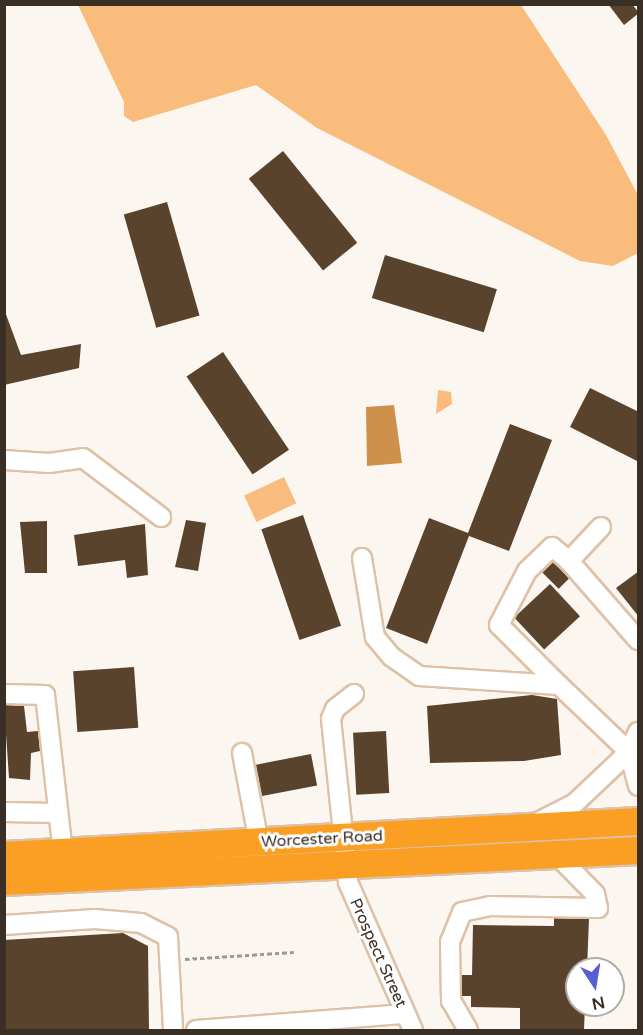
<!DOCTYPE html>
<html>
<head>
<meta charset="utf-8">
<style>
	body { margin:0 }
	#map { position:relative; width:643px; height:1035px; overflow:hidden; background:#fcf6f1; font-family:"Varela Round",sans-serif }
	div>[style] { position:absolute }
	.green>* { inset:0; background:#f9bc7c; transform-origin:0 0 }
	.water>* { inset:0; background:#ce914c }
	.building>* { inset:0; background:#59432c; transform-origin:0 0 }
	.path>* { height:3px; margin-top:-1.5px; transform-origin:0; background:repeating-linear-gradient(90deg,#9f9790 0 4.5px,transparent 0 7.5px) }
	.roads { filter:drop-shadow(2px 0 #ddc2a8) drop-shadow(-2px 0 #ddc2a8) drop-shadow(0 2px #ddc2a8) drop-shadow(0 -2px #ddc2a8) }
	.minor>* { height:18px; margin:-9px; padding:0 9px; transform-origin:9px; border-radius:9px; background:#fff }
	.highway>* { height:27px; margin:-13.5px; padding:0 13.5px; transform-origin:13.5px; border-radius:13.5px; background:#fa9f23 }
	span { translate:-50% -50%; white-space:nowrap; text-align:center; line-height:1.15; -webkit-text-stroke:6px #fff; paint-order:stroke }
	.street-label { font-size:16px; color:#3a2f25 }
	.frame { position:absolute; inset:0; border:6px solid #3a2f25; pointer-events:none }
	.north { position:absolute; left:565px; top:957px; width:60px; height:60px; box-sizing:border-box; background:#fff; border:2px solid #b0aca8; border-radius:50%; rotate:168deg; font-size:16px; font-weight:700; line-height:24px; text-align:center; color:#3a2f25 }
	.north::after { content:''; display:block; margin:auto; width:21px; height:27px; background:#5a5ed5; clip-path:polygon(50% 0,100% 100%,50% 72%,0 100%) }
</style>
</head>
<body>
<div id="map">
	<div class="green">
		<div style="clip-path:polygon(78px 5px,521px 5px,606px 135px,638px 195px,638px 253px,613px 266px,580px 261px,317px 128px,256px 85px,133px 122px,124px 116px,124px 102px)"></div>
		<div style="clip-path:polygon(438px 390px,451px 392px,452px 404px,436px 414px)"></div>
		<div style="left:284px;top:477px;width:29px;height:44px;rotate:65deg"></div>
	</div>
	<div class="water">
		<div style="clip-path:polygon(394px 405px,402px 463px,367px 466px,366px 407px)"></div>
	</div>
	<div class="building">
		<div style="clip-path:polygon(608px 4px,632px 4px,639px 13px,624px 25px)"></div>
		<div style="left:283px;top:151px;width:118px;height:44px;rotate:51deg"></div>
		<div style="left:167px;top:202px;width:118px;height:45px;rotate:74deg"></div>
		<div style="left:385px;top:255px;width:117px;height:45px;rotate:17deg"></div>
		<div style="clip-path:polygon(4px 309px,21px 355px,81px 344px,79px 368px,4px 385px)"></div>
		<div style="left:223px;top:352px;width:118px;height:44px;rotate:56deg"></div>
		<div style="clip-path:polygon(590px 388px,639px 412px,639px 462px,570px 427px)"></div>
		<div style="clip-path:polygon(510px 424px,552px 440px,509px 551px,469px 536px,427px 644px,386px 628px,429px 518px,468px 533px)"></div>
		<div style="left:303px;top:515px;width:117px;height:44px;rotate:71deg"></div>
		<div style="clip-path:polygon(186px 520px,206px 523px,198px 571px,175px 567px)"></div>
		<div style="clip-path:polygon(47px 521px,47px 573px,25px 573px,20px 522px)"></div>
		<div style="clip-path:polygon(145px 524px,148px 575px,127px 578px,125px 560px,78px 566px,74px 535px)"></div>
		<div style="left:553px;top:562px;width:23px;height:15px;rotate:45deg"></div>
		<div style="clip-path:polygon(639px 571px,639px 617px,616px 588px)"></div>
		<div style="left:550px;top:584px;width:44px;height:49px;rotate:47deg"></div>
		<div style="left:134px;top:667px;width:61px;height:61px;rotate:86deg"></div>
		<div style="clip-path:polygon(532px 695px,557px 699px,561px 755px,524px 761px,430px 763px,427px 706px)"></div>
		<div style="clip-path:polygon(4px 705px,24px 706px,27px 732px,38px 731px,40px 751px,31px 753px,30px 780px,9px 778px)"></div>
		<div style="left:386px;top:731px;width:62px;height:33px;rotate:87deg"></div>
		<div style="left:311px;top:754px;width:32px;height:56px;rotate:79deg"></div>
		<div style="clip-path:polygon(554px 918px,589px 919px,587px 969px,577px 969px,577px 1005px,585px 1005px,584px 1030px,520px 1030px,520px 1008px,471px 1007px,471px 996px,462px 996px,462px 975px,472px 975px,473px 925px,554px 926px)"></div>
		<div style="clip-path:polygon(123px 933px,148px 946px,149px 1030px,4px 1030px,4px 940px)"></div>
	</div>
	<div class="path">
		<div style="left:185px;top:959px;width:109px;rotate:-3.7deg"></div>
	</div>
	<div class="roads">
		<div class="minor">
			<div style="left:4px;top:460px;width:45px;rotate:3.8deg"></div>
			<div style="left:49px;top:463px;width:34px;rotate:-8deg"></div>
			<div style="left:83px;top:458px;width:98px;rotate:37.1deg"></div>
			<div style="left:601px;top:527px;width:47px;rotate:133.3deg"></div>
			<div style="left:569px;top:561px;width:105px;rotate:48.9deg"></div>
			<div style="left:362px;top:558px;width:80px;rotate:80.7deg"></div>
			<div style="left:375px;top:637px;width:26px;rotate:50deg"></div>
			<div style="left:392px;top:657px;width:33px;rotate:35deg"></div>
			<div style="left:419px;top:676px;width:140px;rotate:3.7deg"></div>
			<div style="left:559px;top:685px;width:97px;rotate:43.7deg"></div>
			<div style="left:559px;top:685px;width:85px;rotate:-135deg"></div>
			<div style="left:499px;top:625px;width:61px;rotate:-62.6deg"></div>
			<div style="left:527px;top:571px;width:35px;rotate:-44deg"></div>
			<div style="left:552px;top:547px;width:22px;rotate:39deg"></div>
			<div style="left:4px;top:694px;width:41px;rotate:1.4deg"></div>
			<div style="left:45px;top:695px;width:159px;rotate:83.5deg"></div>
			<div style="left:354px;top:694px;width:24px;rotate:142deg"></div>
			<div style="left:335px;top:709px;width:11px;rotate:112deg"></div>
			<div style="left:331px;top:719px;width:164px;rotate:84deg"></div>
			<div style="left:348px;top:882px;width:162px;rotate:66.3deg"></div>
			<div style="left:629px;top:752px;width:35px;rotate:75deg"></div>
			<div style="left:242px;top:753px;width:92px;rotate:79.3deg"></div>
			<div style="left:4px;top:812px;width:54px;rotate:1.1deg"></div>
			<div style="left:540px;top:821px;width:38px;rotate:-27deg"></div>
			<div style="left:574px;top:804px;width:76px;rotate:-43.4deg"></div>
			<div style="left:629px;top:752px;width:22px;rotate:-66deg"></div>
			<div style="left:4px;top:925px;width:91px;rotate:-3.8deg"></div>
			<div style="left:95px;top:919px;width:46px;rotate:5deg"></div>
			<div style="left:141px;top:923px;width:30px;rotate:27deg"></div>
			<div style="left:168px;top:937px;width:93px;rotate:86.9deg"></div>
			<div style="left:196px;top:1030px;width:210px;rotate:-4.4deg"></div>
			<div style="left:468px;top:1030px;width:34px;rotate:-120deg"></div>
			<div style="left:451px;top:1001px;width:59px;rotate:-91deg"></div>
			<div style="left:450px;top:942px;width:32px;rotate:-68deg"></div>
			<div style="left:462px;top:912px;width:29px;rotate:-12deg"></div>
			<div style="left:490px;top:906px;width:108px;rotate:1.1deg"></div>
			<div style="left:598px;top:908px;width:14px;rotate:-102deg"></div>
			<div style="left:595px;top:894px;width:56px;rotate:-134.3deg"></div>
		</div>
		<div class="highway">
			<div style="left:4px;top:855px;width:635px;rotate:-3.07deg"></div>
			<div style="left:4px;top:881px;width:635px;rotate:-2.8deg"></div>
		</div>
	</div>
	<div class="street-label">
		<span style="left:322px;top:839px;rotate:-3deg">Worcester Road</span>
		<span style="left:378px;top:953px;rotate:66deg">Prospect Street</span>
	</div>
	<div class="frame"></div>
	<div class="north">N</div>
</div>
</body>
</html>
